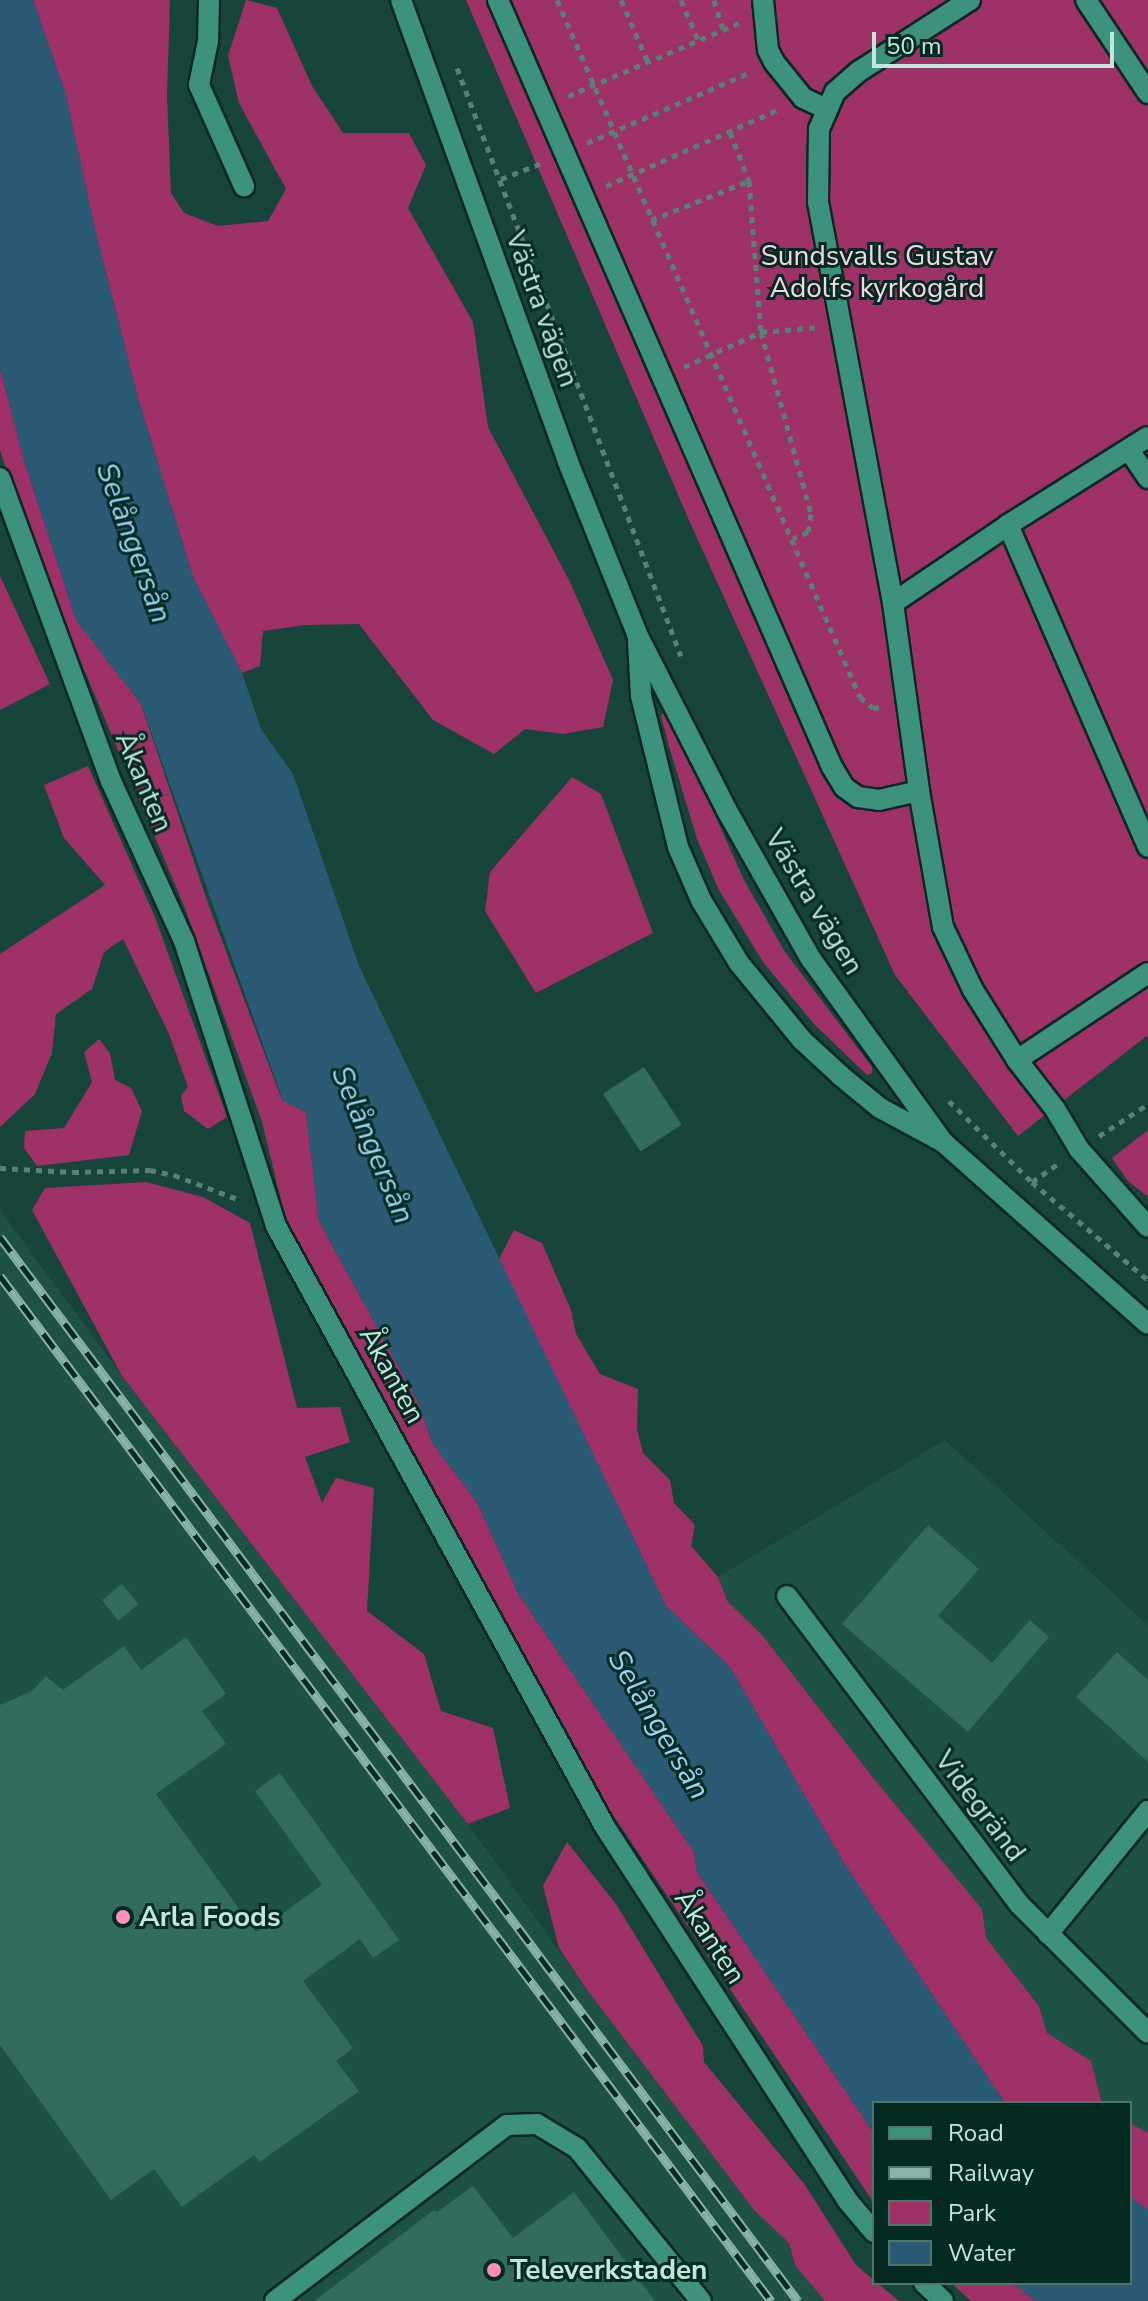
<!DOCTYPE html>
<html>
<head>
<meta charset="utf-8">
<style>
	body { margin:0 }
	#map { position:relative; width:1148px; height:2301px; overflow:hidden; background:#184539; font-family:"Nunito Sans",sans-serif }
	div>[style] { position:absolute }
	.built>* { inset:0; background:#1e5245 }
	.green>* { inset:0; background:#9e3167 }
	.water>* { inset:0; background:#2a5a74 }
	.building>* { inset:0; background:#316c5c; transform-origin:0 0 }
	.path>* { height:5px; margin-top:-2.5px; transform-origin:0; background:repeating-linear-gradient(90deg,#578275 0 6px,transparent 0 12px) }
	.roads { filter:drop-shadow(2px 0 #0d2821) drop-shadow(-2px 0 #0d2821) drop-shadow(0 2px #0d2821) drop-shadow(0 -2px #0d2821) }
	.minor>* { height:20px; margin:-10px; padding:0 10px; transform-origin:10px; border-radius:10px; background:#3c927c }
	.rail>* { height:9px; margin-top:-4.5px; transform-origin:0; background:repeating-linear-gradient(90deg,#042a21 0 18px,#8ab3a7 0 36px); box-sizing:border-box; border-block:2px solid #8ab3a7 }
	.dots>* { width:22px; height:22px; translate:-50% -50%; box-sizing:border-box; border:4px solid #042a21; border-radius:50% }
	span { translate:-50% -50%; white-space:nowrap; text-align:center; line-height:1.15; -webkit-text-stroke:6px #042a21; paint-order:stroke }
	.park-label { font-size:28px; color:#f5d5e1 }
	.street-label { font-size:28px; color:#bfe7da }
	.poi-label { font-size:28px; color:#bfe7da; font-weight:700 }
	.left { translate:0 -50%; text-align:left }
	.water-label { font-size:30px; color:#97d4f6; font-style:italic }
	.legend { position:absolute; left:872px; top:2101px; width:260px; height:184px; box-sizing:border-box; background:#042a21; border:2px solid #4f766b; margin:0; padding:10px 14px; list-style:none; font-size:24px; color:#bfe7da }
	.legend li { display:flex; align-items:center; gap:16px; height:40px }
	.legend b { width:40px; border:2px solid #4f766b }
	.scale { position:absolute; left:872px; top:32px; width:242px; height:36px; box-sizing:border-box; border:4px solid #bfe7da; border-top:0; padding-left:10px; font-size:24px; line-height:28px; white-space:nowrap; color:#bfe7da; -webkit-text-stroke:6px #042a21; paint-order:stroke }
</style>
</head>
<body>
<div id="map">
	<div class="built">
		<div style="clip-path:polygon(0 1210px,122px 1376px,468px 1824px,585px 1987px,754px 2210px,789px 2243px,795px 2265px,825px 2301px,0 2301px)"></div>
		<div style="clip-path:polygon(945px 1440px,1148px 1625px,1148px 2133px,1130px 2123px,1130px 2103px,1102px 2103px,1091px 2061px,1047px 2033px,1039px 2006px,986px 1938px,982px 1909px,875px 1780px,762px 1635px,728px 1602px,718px 1577px)"></div>
	</div>
	<div class="green">
		<div style="clip-path:polygon(33px 0,170px 0,167px 96px,171px 193px,184px 213px,218px 226px,268px 221px,286px 189px,239px 103px,228px 56px,246px 0,277px 8px,312px 86px,343px 133px,409px 133px,426px 165px,408px 208px,473px 322px,488px 427px,570px 582px,613px 680px,603px 727px,563px 734px,525px 729px,494px 754px,433px 720px,359px 624px,305px 625px,263px 631px,260px 666px,242px 673px,193px 577px,139px 402px,95px 230px,66px 96px)"></div>
		<div style="clip-path:polygon(466px 0,1148px 0,1148px 1035px,1018px 1136px,895px 975px,688px 518px)"></div>
		<div style="clip-path:polygon(0 368px,24px 460px,76px 620px,141px 704px,209px 906px,282px 1100px,306px 1112px,319px 1221px,417px 1400px,433px 1444px,477px 1502px,518px 1593px,694px 1852px,697px 1872px,874px 2133px,874px 2203px,590px 1781px,287px 1225px,262px 1122px,185px 908px,41px 568px,8px 475px,0 450px)"></div>
		<div style="clip-path:polygon(0 576px,50px 684px,0 710px)"></div>
		<div style="clip-path:polygon(664px 711px,670px 715px,744px 880px,785px 952px,872px 1067px,872px 1073px,867px 1075px,814px 1024px,763px 962px,719px 890px,697px 839px,671px 753px,661px 716px)"></div>
		<div style="clip-path:polygon(88px 766px,155px 917px,227px 1117px,208px 1129px,184px 1111px,181px 1096px,188px 1087px,169px 1034px,123px 939px,104px 952px,92px 989px,56px 1014px,52px 1053px,35px 1094px,0 1127px,0 954px,105px 885px,64px 838px,44px 785px)"></div>
		<div style="clip-path:polygon(572px 777px,601px 794px,653px 933px,536px 993px,485px 911px,490px 872px)"></div>
		<div style="clip-path:polygon(99px 1039px,110px 1053px,115px 1080px,131px 1088px,142px 1111px,129px 1155px,37px 1166px,24px 1148px,25px 1131px,64px 1128px,92px 1082px,84px 1052px)"></div>
		<div style="clip-path:polygon(1148px 1130px,1148px 1197px,1128px 1181px,1112px 1158px)"></div>
		<div style="clip-path:polygon(146px 1182px,203px 1197px,250px 1223px,297px 1408px,340px 1407px,350px 1442px,305px 1457px,322px 1503px,336px 1478px,374px 1488px,367px 1611px,424px 1654px,441px 1711px,493px 1728px,510px 1808px,468px 1824px,122px 1376px,32px 1210px,45px 1188px)"></div>
		<div style="clip-path:polygon(514px 1230px,542px 1243px,571px 1310px,576px 1334px,600px 1374px,638px 1389px,637px 1429px,643px 1453px,670px 1480px,674px 1503px,695px 1525px,691px 1546px,718px 1577px,728px 1602px,762px 1635px,875px 1780px,982px 1909px,986px 1938px,1039px 2006px,1047px 2033px,1091px 2061px,1102px 2103px,1005px 2103px,845px 1865px,730px 1667px,666px 1606px,499px 1259px)"></div>
		<div style="clip-path:polygon(567px 1842px,616px 1904px,703px 2046px,704px 2062px,805px 2185px,856px 2265px,899px 2301px,825px 2301px,795px 2265px,789px 2243px,754px 2210px,585px 1987px,559px 1948px,543px 1886px)"></div>
		<div style="clip-path:polygon(1130px 2123px,1148px 2133px,1148px 2210px,1130px 2197px)"></div>
		<div style="clip-path:polygon(951px 2283px,1013px 2283px,1036px 2301px,971px 2301px)"></div>
	</div>
	<div class="water">
		<div style="clip-path:polygon(0 0,33px 0,66px 96px,95px 230px,139px 402px,193px 577px,242px 673px,261px 729px,293px 774px,359px 966px,666px 1606px,730px 1667px,845px 1865px,1005px 2103px,874px 2103px,874px 2133px,697px 1872px,694px 1852px,518px 1593px,477px 1502px,433px 1444px,417px 1400px,319px 1221px,306px 1112px,283px 1101px,141px 704px,76px 620px,24px 460px,0 368px)"></div>
		<div style="clip-path:polygon(1130px 2197px,1148px 2210px,1148px 2301px,1036px 2301px,1013px 2283px,1130px 2283px)"></div>
	</div>
	<div class="building">
		<div style="left:644px;top:1067px;width:69px;height:49px;rotate:57deg"></div>
		<div style="clip-path:polygon(928px 1525px,979px 1569px,938px 1616px,992px 1663px,1030px 1620px,1049px 1637px,968px 1732px,842px 1624px)"></div>
		<div style="left:122px;top:1584px;width:26px;height:26px;rotate:51deg"></div>
		<div style="clip-path:polygon(186px 1637px,226px 1694px,202px 1711px,226px 1744px,156px 1794px,256px 1932px,322px 1885px,255px 1791px,280px 1773px,399px 1940px,373px 1958px,360px 1939px,303px 1981px,353px 2048px,336px 2061px,359px 2091px,260px 2162px,254px 2155px,182px 2207px,154px 2169px,111px 2200px,0 2045px,0 1705px,32px 1691px,46px 1676px,63px 1690px,124px 1646px,141px 1670px)"></div>
		<div style="clip-path:polygon(1117px 1652px,1148px 1680px,1148px 1762px,1076px 1697px)"></div>
		<div style="clip-path:polygon(473px 2186px,513px 2238px,574px 2192px,655px 2301px,314px 2301px,434px 2210px,437px 2212px)"></div>
	</div>
	<div class="path">
		<div style="left:557px;top:0;width:760px;rotate:66.5deg"></div>
		<div style="left:860px;top:697px;width:17px;rotate:40deg"></div>
		<div style="left:873px;top:708px;width:10px;rotate:-6deg"></div>
		<div style="left:621px;top:0;width:68px;rotate:66.5deg"></div>
		<div style="left:681px;top:0;width:43px;rotate:67deg"></div>
		<div style="left:714px;top:0;width:30px;rotate:73deg"></div>
		<div style="left:457px;top:68px;width:629px;rotate:69.15deg"></div>
		<div style="left:568px;top:96px;width:186px;rotate:-23.1deg"></div>
		<div style="left:730px;top:132px;width:53px;rotate:68.8deg"></div>
		<div style="left:749px;top:181px;width:151px;rotate:85.5deg"></div>
		<div style="left:761px;top:332px;width:189px;rotate:74.6deg"></div>
		<div style="left:811px;top:514px;width:18px;rotate:99deg"></div>
		<div style="left:808px;top:532px;width:16px;rotate:158deg"></div>
		<div style="left:587px;top:143px;width:179px;rotate:-23.4deg"></div>
		<div style="left:501px;top:179px;width:44px;rotate:-21.3deg"></div>
		<div style="left:606px;top:186px;width:190px;rotate:-23.9deg"></div>
		<div style="left:651px;top:220px;width:105px;rotate:-21.7deg"></div>
		<div style="left:684px;top:367px;width:85px;rotate:-24.4deg"></div>
		<div style="left:761px;top:332px;width:58px;rotate:-4.9deg"></div>
		<div style="left:949px;top:1101px;width:116px;rotate:44.3deg"></div>
		<div style="left:1032px;top:1182px;width:152px;rotate:40.2deg"></div>
		<div style="left:1099px;top:1136px;width:59px;rotate:-33.1deg"></div>
		<div style="left:0;top:1168px;width:73px;rotate:3.1deg"></div>
		<div style="left:73px;top:1172px;width:77px;rotate:-1.5deg"></div>
		<div style="left:150px;top:1170px;width:25px;rotate:12deg"></div>
		<div style="left:174px;top:1175px;width:71px;rotate:20.7deg"></div>
		<div style="left:1032px;top:1182px;width:32px;rotate:-35deg"></div>
	</div>
	<div class="roads">
		<div class="minor">
			<div style="left:209px;top:0;width:41px;rotate:91.4deg"></div>
			<div style="left:208px;top:41px;width:45px;rotate:101.6deg"></div>
			<div style="left:199px;top:85px;width:111px;rotate:66deg"></div>
			<div style="left:401px;top:0;width:491px;rotate:70.1deg"></div>
			<div style="left:568px;top:462px;width:185px;rotate:68.1deg"></div>
			<div style="left:637px;top:634px;width:196px;rotate:63deg"></div>
			<div style="left:726px;top:809px;width:172px;rotate:60.5deg"></div>
			<div style="left:811px;top:959px;width:226px;rotate:54.2deg"></div>
			<div style="left:498px;top:0;width:837px;rotate:66.47deg"></div>
			<div style="left:832px;top:767px;width:23px;rotate:59deg"></div>
			<div style="left:844px;top:787px;width:17px;rotate:36deg"></div>
			<div style="left:858px;top:797px;width:21px;rotate:8deg"></div>
			<div style="left:879px;top:800px;width:41px;rotate:-12.7deg"></div>
			<div style="left:763px;top:0;width:50px;rotate:84.3deg"></div>
			<div style="left:768px;top:50px;width:13px;rotate:63deg"></div>
			<div style="left:774px;top:62px;width:46px;rotate:51.1deg"></div>
			<div style="left:803px;top:98px;width:26px;rotate:25deg"></div>
			<div style="left:970px;top:0;width:133px;rotate:147.3deg"></div>
			<div style="left:858px;top:72px;width:30px;rotate:139deg"></div>
			<div style="left:835px;top:92px;width:40px;rotate:113.4deg"></div>
			<div style="left:819px;top:129px;width:73px;rotate:90.8deg"></div>
			<div style="left:818px;top:202px;width:408px;rotate:79.4deg"></div>
			<div style="left:893px;top:603px;width:190px;rotate:82.1deg"></div>
			<div style="left:919px;top:791px;width:138px;rotate:80deg"></div>
			<div style="left:943px;top:927px;width:70px;rotate:64.5deg"></div>
			<div style="left:973px;top:990px;width:83px;rotate:57.8deg"></div>
			<div style="left:1017px;top:1060px;width:62px;rotate:52.2deg"></div>
			<div style="left:1055px;top:1109px;width:47px;rotate:59deg"></div>
			<div style="left:1079px;top:1149px;width:104px;rotate:48.5deg"></div>
			<div style="left:1086px;top:0;width:112px;rotate:56.3deg"></div>
			<div style="left:1129px;top:450px;width:34px;rotate:56deg"></div>
			<div style="left:0;top:478px;width:323px;rotate:69.9deg"></div>
			<div style="left:111px;top:781px;width:176px;rotate:65.5deg"></div>
			<div style="left:184px;top:941px;width:299px;rotate:72.1deg"></div>
			<div style="left:276px;top:1226px;width:685px;rotate:61.3deg"></div>
			<div style="left:605px;top:1827px;width:445px;rotate:57deg"></div>
			<div style="left:847px;top:2200px;width:42px;rotate:49.8deg"></div>
			<div style="left:1008px;top:525px;width:351px;rotate:66.5deg"></div>
			<div style="left:893px;top:603px;width:139px;rotate:-34.1deg"></div>
			<div style="left:1008px;top:525px;width:165px;rotate:-32.2deg"></div>
			<div style="left:638px;top:642px;width:54px;rotate:86.8deg"></div>
			<div style="left:641px;top:696px;width:155px;rotate:76.2deg"></div>
			<div style="left:678px;top:847px;width:58px;rotate:66.5deg"></div>
			<div style="left:701px;top:900px;width:74px;rotate:58.9deg"></div>
			<div style="left:739px;top:963px;width:99px;rotate:50.7deg"></div>
			<div style="left:802px;top:1040px;width:53px;rotate:42.7deg"></div>
			<div style="left:841px;top:1076px;width:50px;rotate:39.4deg"></div>
			<div style="left:880px;top:1108px;width:72px;rotate:28.4deg"></div>
			<div style="left:943px;top:1142px;width:274px;rotate:41.6deg"></div>
			<div style="left:1017px;top:1060px;width:157px;rotate:-33.6deg"></div>
			<div style="left:787px;top:1596px;width:386px;rotate:53deg"></div>
			<div style="left:1019px;top:1904px;width:182px;rotate:45deg"></div>
			<div style="left:1048px;top:1934px;width:159px;rotate:-50.9deg"></div>
			<div style="left:924px;top:2283px;width:26px;rotate:43deg"></div>
			<div style="left:275px;top:2301px;width:291px;rotate:-37.2deg"></div>
			<div style="left:507px;top:2125px;width:30px;rotate:-2deg"></div>
			<div style="left:537px;top:2124px;width:47px;rotate:31deg"></div>
			<div style="left:577px;top:2148px;width:197px;rotate:51deg"></div>
		</div>
	</div>
	<div class="rail">
		<div style="left:0;top:1237px;width:1330px;rotate:53.13deg"></div>
		<div style="left:0;top:1276px;width:1283px;rotate:53.05deg"></div>
	</div>
	<div class="dots">
		<div style="left:123px;top:1917px;background:#fd8ebe"></div>
		<div style="left:494px;top:2270px;background:#fd8ebe"></div>
	</div>
	<div class="park-label">
		<span style="left:877px;top:272px">Sundsvalls Gustav<br>Adolfs kyrkogård</span>
	</div>
	<div class="street-label">
		<span style="left:542px;top:309px;rotate:70deg">Västra vägen</span>
		<span style="left:144px;top:782px;rotate:67deg">Åkanten</span>
		<span style="left:814px;top:902px;rotate:59deg">Västra vägen</span>
		<span style="left:392px;top:1375px;rotate:61deg">Åkanten</span>
		<span style="left:980px;top:1806px;rotate:53deg">Videgränd</span>
		<span style="left:710px;top:1937px;rotate:57deg">Åkanten</span>
	</div>
	<div class="poi-label">
		<span class="left" style="left:139px;top:1917px">Arla Foods</span>
		<span class="left" style="left:510px;top:2270px">Televerkstaden</span>
	</div>
	<div class="water-label">
		<span style="left:133px;top:543px;rotate:70deg">Selångersån</span>
		<span style="left:372px;top:1145px;rotate:67deg">Selångersån</span>
		<span style="left:658px;top:1725px;rotate:59deg">Selångersån</span>
	</div>
	<ul class="legend">
	<li><b style="height:10px;background:#3c927c"></b>Road</li>
	<li><b style="height:10px;background:#8ab3a7"></b>Railway</li>
	<li><b style="height:22px;background:#9e3167"></b>Park</li>
	<li><b style="height:22px;background:#2a5a74"></b>Water</li>
	</ul>
	<div class="scale">50 m</div>
</div>
</body>
</html>
